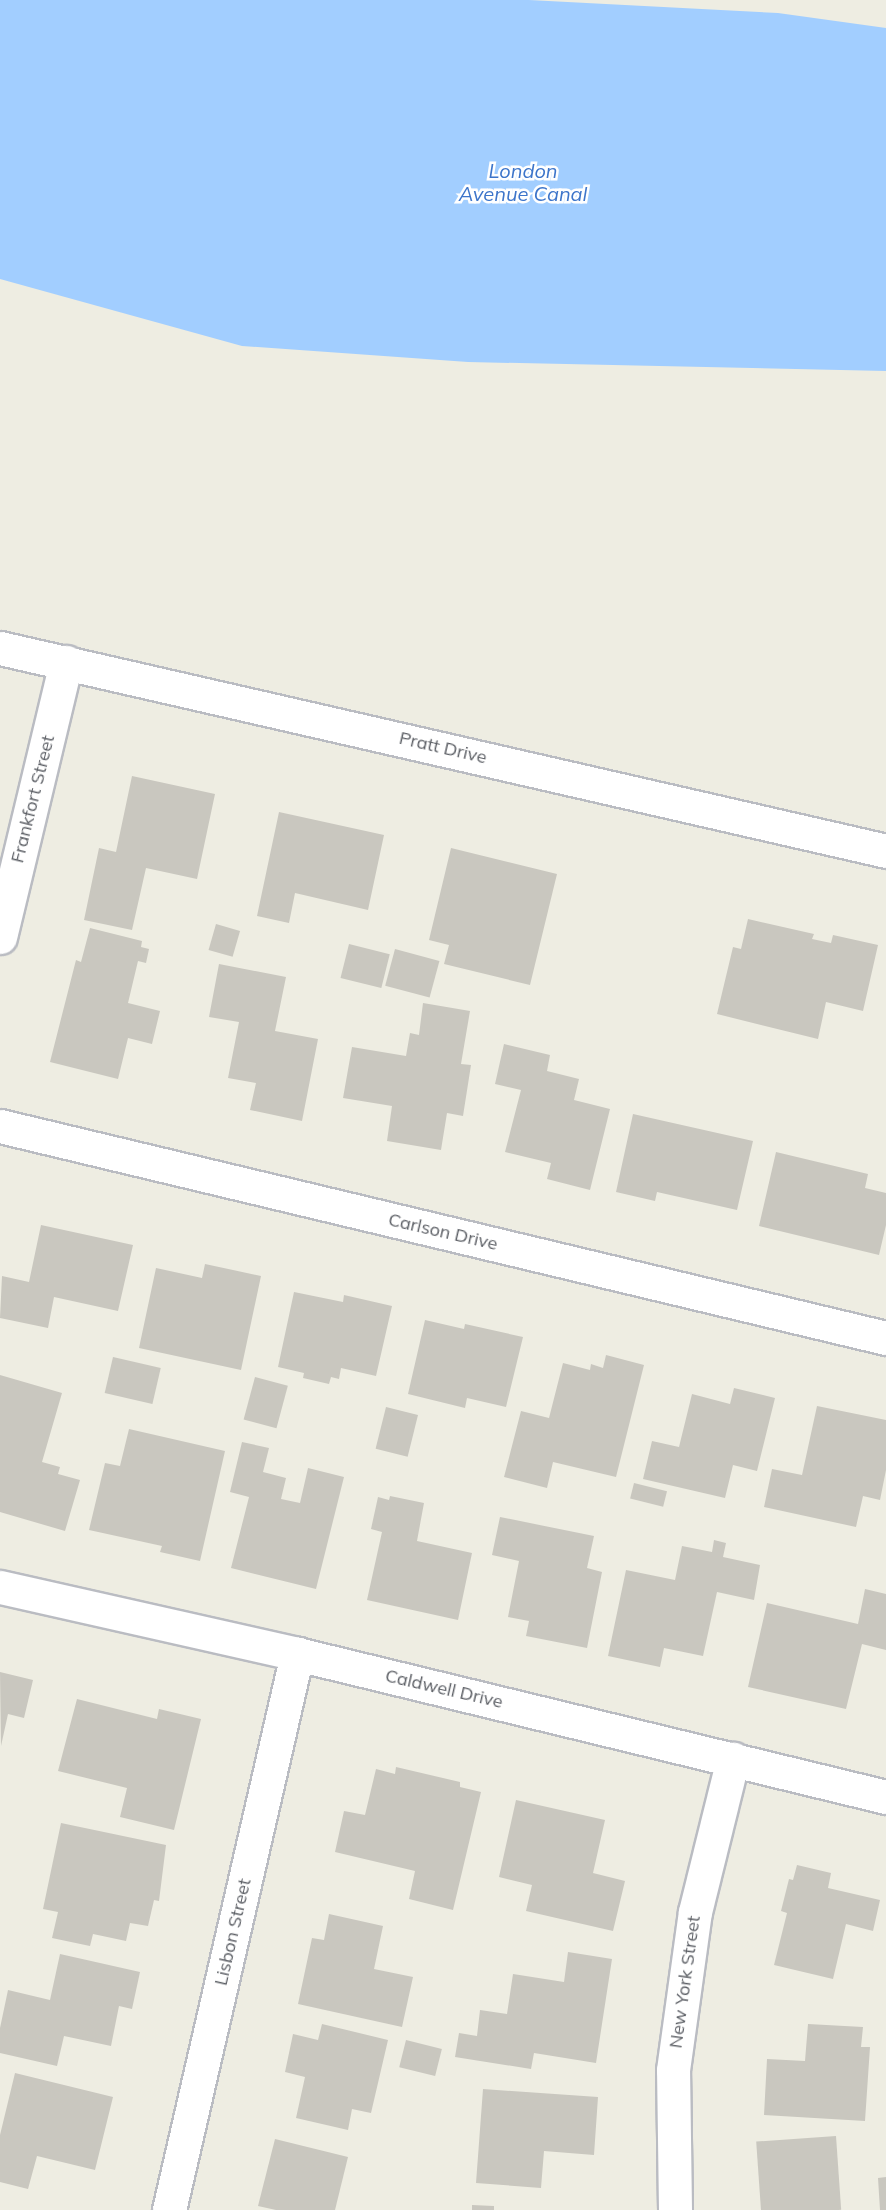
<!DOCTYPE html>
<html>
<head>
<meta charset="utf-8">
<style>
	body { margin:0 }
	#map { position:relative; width:886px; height:2210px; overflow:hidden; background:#eeede2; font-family:Mulish,sans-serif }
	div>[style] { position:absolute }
	.water>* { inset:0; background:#a2ceff }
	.building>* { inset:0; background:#c9c7bf; transform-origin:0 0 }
	.roads { filter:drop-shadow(2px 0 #babcc2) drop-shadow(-2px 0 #babcc2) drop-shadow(0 2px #babcc2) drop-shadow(0 -2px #babcc2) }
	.minor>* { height:33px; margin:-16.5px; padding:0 16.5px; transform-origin:16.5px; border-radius:16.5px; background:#fff }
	span { translate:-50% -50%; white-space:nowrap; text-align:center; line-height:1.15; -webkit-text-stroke:5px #fff; paint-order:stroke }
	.street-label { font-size:18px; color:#5b5e64 }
	.water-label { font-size:20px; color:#3d75ca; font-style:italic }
</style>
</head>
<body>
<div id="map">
	<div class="water">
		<div style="clip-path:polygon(0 0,529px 0,778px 13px,886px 28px,886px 371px,468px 362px,242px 346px,0 279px)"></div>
	</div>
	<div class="building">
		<div style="clip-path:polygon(132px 776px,215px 794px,197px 879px,146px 868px,132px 930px,84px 920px,99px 848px,116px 852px)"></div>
		<div style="clip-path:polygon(279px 812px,384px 835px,368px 910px,295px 893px,289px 923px,257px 916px)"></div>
		<div style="clip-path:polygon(451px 848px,557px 874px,530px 985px,444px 964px,449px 945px,429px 940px)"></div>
		<div style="clip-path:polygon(748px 919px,814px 934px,812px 939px,831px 943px,833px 935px,878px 945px,863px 1011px,826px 1002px,818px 1039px,717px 1014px,733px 947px,741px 949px)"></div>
		<div style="left:216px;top:924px;width:25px;height:27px;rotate:16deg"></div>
		<div style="clip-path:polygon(90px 928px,142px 941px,141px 947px,149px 949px,146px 963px,138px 961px,128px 1003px,160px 1011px,152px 1044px,128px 1038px,118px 1079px,50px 1062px,76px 960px,81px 962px)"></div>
		<div style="left:349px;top:944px;width:42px;height:35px;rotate:14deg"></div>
		<div style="left:395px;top:949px;width:46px;height:38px;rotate:15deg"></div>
		<div style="clip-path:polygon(219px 964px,286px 977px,275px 1031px,318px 1039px,302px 1121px,250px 1110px,256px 1083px,228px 1078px,239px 1022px,209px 1017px)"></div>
		<div style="clip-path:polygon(423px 1003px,470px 1011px,461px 1064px,471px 1065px,463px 1116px,447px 1113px,441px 1150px,387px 1141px,392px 1106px,343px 1098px,352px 1047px,406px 1056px,410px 1033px,419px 1035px)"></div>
		<div style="clip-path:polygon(504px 1044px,550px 1055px,547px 1071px,579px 1079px,574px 1100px,610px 1109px,590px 1190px,547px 1179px,551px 1163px,505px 1152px,521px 1090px,495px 1084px)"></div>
		<div style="clip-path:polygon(633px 1114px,753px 1141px,737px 1210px,657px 1192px,655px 1201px,616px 1192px)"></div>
		<div style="clip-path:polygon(776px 1152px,868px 1174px,865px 1188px,886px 1193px,886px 1225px,879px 1255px,759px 1226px)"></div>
		<div style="clip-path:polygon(41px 1225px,133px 1245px,118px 1311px,54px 1297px,48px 1328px,0 1318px,2px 1276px,29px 1282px)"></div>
		<div style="clip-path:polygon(205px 1264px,261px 1276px,241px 1370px,139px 1348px,156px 1268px,202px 1278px)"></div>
		<div style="clip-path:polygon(294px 1292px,343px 1302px,344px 1295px,392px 1306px,376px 1376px,341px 1368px,339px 1379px,331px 1377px,329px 1384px,303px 1378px,304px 1373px,278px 1367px)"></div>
		<div style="clip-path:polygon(425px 1320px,464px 1329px,465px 1324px,523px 1337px,506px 1407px,467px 1398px,465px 1408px,408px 1394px)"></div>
		<div style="clip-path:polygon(606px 1355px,644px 1365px,616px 1477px,553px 1462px,547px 1488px,504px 1477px,521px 1411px,549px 1418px,563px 1363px,590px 1370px,591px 1364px,603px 1368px)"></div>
		<div style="left:113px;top:1357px;width:49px;height:37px;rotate:13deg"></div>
		<div style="clip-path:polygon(0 1375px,62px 1393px,42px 1462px,60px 1467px,58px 1474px,80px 1480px,65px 1531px,0 1512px)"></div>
		<div style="left:255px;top:1377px;width:34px;height:44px;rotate:15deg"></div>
		<div style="clip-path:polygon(734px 1388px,775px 1398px,757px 1471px,733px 1465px,725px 1498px,643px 1479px,652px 1441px,679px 1447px,692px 1394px,730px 1404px)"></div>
		<div style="clip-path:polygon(817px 1406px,886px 1420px,886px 1470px,880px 1500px,863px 1496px,856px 1527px,764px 1507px,772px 1469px,802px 1475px)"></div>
		<div style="left:386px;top:1407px;width:33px;height:43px;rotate:14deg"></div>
		<div style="clip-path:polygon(129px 1429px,225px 1451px,200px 1561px,160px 1552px,162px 1546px,89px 1530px,105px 1463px,120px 1466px)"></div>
		<div style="clip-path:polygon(242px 1442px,269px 1448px,263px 1472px,286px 1478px,281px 1499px,300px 1503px,308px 1468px,344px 1477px,316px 1589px,231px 1568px,249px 1497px,230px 1492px)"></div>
		<div style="left:634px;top:1483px;width:34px;height:16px;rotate:14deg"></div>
		<div style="clip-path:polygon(390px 1496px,424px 1503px,417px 1541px,472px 1553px,458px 1620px,367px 1600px,382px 1532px,371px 1529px,378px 1497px,389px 1500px)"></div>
		<div style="clip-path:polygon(500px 1517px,594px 1536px,587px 1568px,602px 1572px,587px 1648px,526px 1636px,529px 1621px,508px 1617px,519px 1561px,492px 1555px)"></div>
		<div style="clip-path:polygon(714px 1540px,726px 1543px,723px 1557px,760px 1565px,754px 1600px,717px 1592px,703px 1656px,664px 1648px,660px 1667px,608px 1656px,626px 1570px,675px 1580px,682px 1546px,712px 1552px)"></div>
		<div style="clip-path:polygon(865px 1589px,886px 1594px,886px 1650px,862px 1644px,846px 1709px,748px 1687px,767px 1603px,858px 1624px)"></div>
		<div style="clip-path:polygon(0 1672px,33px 1680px,24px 1718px,8px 1714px,1px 1746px)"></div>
		<div style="clip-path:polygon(77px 1699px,157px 1719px,159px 1709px,201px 1719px,174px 1830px,120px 1817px,127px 1788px,58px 1771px)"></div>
		<div style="clip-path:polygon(396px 1767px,460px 1782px,460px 1787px,481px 1792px,453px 1910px,409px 1899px,415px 1871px,335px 1852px,344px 1811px,365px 1815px,376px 1769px,395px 1774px)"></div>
		<div style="clip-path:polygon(516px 1800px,605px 1820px,593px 1873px,625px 1881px,613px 1931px,526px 1911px,532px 1885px,499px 1877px)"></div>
		<div style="clip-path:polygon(61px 1823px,166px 1845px,159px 1901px,154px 1900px,148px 1926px,130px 1923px,126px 1941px,93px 1934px,90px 1946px,52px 1938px,58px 1912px,43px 1909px)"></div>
		<div style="clip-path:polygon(797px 1865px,831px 1873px,828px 1888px,880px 1900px,873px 1931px,846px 1924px,833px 1979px,774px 1965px,787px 1913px,781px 1911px,789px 1879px,793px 1880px)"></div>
		<div style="clip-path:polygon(329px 1914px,383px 1926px,374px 1969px,413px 1977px,402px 2027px,298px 2004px,312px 1938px,324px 1940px)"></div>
		<div style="clip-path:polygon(568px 1952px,612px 1959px,596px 2063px,534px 2053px,531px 2069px,455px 2057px,459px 2033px,477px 2036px,480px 2010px,507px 2014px,513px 1974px,564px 1982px)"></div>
		<div style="clip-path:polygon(60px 1954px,140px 1972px,132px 2009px,119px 2006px,111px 2046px,64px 2036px,57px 2066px,0 2053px,0 2028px,8px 1990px,50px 2000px)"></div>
		<div style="clip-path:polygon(322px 2024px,388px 2040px,371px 2113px,352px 2109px,348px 2130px,296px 2118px,305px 2077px,285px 2072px,293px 2034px,318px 2040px)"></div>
		<div style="clip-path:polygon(808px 2024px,863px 2027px,861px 2047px,870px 2047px,865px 2121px,764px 2115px,767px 2059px,805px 2061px)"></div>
		<div style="left:406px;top:2040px;width:37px;height:28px;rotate:14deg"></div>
		<div style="clip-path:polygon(15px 2073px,113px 2097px,95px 2170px,37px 2156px,28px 2189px,0 2182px,0 2135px)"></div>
		<div style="clip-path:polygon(483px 2089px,598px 2097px,594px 2155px,544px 2151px,541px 2188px,476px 2183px)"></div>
		<div style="left:836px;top:2136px;width:74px;height:80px;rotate:86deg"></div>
		<div style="clip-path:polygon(275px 2139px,348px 2157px,335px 2210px,276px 2210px,258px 2206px)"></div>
		<div style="clip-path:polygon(886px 2177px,886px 2210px,880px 2210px,878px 2178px)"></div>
		<div style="clip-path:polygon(472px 2205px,494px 2206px,494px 2210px,472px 2210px)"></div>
	</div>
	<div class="roads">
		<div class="minor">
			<div style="left:0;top:648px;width:909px;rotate:12.9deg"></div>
			<div style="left:0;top:937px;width:283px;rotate:-76.5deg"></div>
			<div style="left:0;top:1126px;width:911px;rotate:13.46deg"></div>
			<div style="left:0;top:1587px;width:304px;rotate:12.7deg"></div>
			<div style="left:297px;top:1654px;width:606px;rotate:13.65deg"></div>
			<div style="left:169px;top:2210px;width:571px;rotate:-77.04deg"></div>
			<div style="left:675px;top:2210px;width:140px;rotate:-90.8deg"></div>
			<div style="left:673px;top:2070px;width:160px;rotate:-82.1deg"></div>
			<div style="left:695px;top:1912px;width:158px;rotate:-76.1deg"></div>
		</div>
	</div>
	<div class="street-label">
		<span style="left:443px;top:748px;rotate:13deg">Pratt Drive</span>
		<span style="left:33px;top:799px;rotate:-76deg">Frankfort Street</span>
		<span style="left:443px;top:1232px;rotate:13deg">Carlson Drive</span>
		<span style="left:444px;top:1689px;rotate:13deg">Caldwell Drive</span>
		<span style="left:233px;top:1932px;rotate:-77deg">Lisbon Street</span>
		<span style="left:685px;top:1982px;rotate:-82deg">New York Street</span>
	</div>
	<div class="water-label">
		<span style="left:523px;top:182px">London<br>Avenue Canal</span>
	</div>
</div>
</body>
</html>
